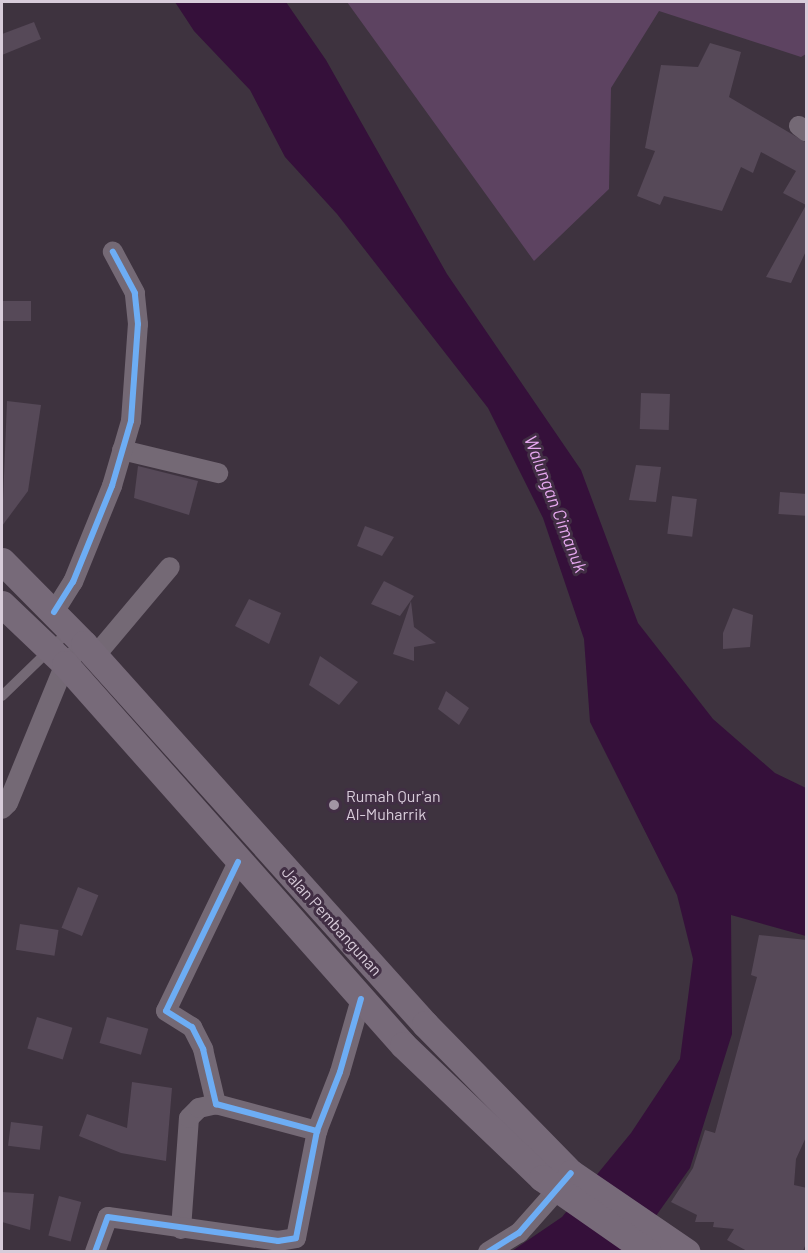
<!DOCTYPE html>
<html>
<head>
<meta charset="utf-8">
<style>
	body { margin:0 }
	#map { position:relative; width:808px; height:1253px; overflow:hidden; background:#3e333f; font-family:Barlow,sans-serif }
	div>[style] { position:absolute }
	.green>* { inset:0; background:#5d4361 }
	.water>* { inset:0; background:#35103a }
	.building>* { inset:0; background:#564958; transform-origin:0 0 }
	.service>* { height:10px; margin:-5px; padding:0 5px; transform-origin:5px; border-radius:5px; background:#746975 }
	.minor>* { height:20px; margin:-10px; padding:0 10px; transform-origin:10px; border-radius:10px; background:#746975 }
	.secondary>* { height:27px; margin:-13.5px; padding:0 13.5px; transform-origin:13.5px; border-radius:13.5px; background:#776a79 }
	.cycleway>* { height:6px; margin:-3px; padding:0 3px; transform-origin:3px; border-radius:3px; background:#6dadf4 }
	.dots>* { width:16px; height:16px; translate:-50% -50%; box-sizing:border-box; border:3px solid #412e44; border-radius:50% }
	span { translate:-50% -50%; white-space:nowrap; text-align:center; line-height:1.15; -webkit-text-stroke:6px #412e44; paint-order:stroke }
	.poi-label { font-size:16px; color:#d8ccda }
	.left { translate:0 -50%; text-align:left }
	.street-label { font-size:16px; color:#d8ccda }
	.water-label { font-size:18px; color:#e8a9f1; font-style:italic }
	.frame { position:absolute; inset:0; border:3px solid #d8ccda; pointer-events:none }
</style>
</head>
<body>
<div id="map">
	<div class="green">
		<div style="clip-path:polygon(347px 2px,806px 2px,806px 54px,801px 57px,659px 11px,611px 88px,609px 189px,534px 261px)"></div>
	</div>
	<div class="water">
		<div style="clip-path:polygon(175px 2px,286px 2px,326px 60px,447px 274px,581px 470px,638px 623px,713px 719px,775px 773px,806px 788px,806px 936px,731px 915px,732px 1034px,690px 1168px,631px 1251px,512px 1251px,562px 1217px,631px 1133px,680px 1059px,693px 959px,677px 895px,590px 722px,584px 639px,543px 518px,488px 408px,337px 214px,285px 157px,250px 90px,194px 31px)"></div>
	</div>
	<div class="building">
		<div style="clip-path:polygon(34px 22px,41px 39px,2px 55px,2px 34px)"></div>
		<div style="clip-path:polygon(710px 43px,741px 52px,729px 97px,807px 143px,807px 249px,791px 283px,766px 277px,806px 205px,783px 193px,796px 171px,761px 152px,753px 173px,741px 167px,722px 211px,664px 196px,660px 205px,637px 196px,655px 151px,645px 148px,661px 65px,698px 67px)"></div>
		<div style="left:2px;top:301px;width:29px;height:20px"></div>
		<div style="left:641px;top:393px;width:29px;height:36px;rotate:2deg"></div>
		<div style="clip-path:polygon(7px 401px,41px 405px,28px 491px,2px 526px)"></div>
		<div style="clip-path:polygon(636px 465px,661px 467px,656px 502px,629px 500px)"></div>
		<div style="clip-path:polygon(138px 466px,198px 481px,189px 515px,134px 498px)"></div>
		<div style="left:780px;top:492px;width:27px;height:22px;rotate:4deg"></div>
		<div style="left:672px;top:496px;width:25px;height:38px;rotate:7deg"></div>
		<div style="clip-path:polygon(365px 526px,394px 537px,382px 556px,357px 546px)"></div>
		<div style="clip-path:polygon(384px 581px,414px 596px,400px 616px,371px 604px)"></div>
		<div style="clip-path:polygon(249px 599px,281px 613px,269px 644px,235px 626px)"></div>
		<div style="clip-path:polygon(411px 601px,414px 627px,436px 643px,414px 647px,414px 661px,393px 654px)"></div>
		<div style="clip-path:polygon(733px 608px,753px 615px,750px 647px,723px 649px,723px 633px)"></div>
		<div style="clip-path:polygon(320px 656px,358px 682px,339px 705px,309px 685px)"></div>
		<div style="clip-path:polygon(446px 691px,469px 708px,459px 725px,438px 709px)"></div>
		<div style="left:78px;top:887px;width:22px;height:44px;rotate:22deg"></div>
		<div style="left:20px;top:924px;width:39px;height:26px;rotate:9deg"></div>
		<div style="clip-path:polygon(759px 935px,807px 940px,807px 1135px,796px 1159px,794px 1185px,807px 1188px,807px 1241px,803px 1251px,747px 1251px,727px 1240px,734px 1229px,713px 1227px,714px 1222px,695px 1222px,697px 1215px,671px 1202px,693px 1168px,705px 1130px,715px 1133px,757px 977px,751px 975px)"></div>
		<div style="left:37px;top:1017px;width:37px;height:33px;rotate:17deg"></div>
		<div style="left:107px;top:1017px;width:43px;height:27px;rotate:16deg"></div>
		<div style="clip-path:polygon(132px 1082px,172px 1088px,166px 1161px,121px 1153px,79px 1136px,87px 1114px,127px 1128px)"></div>
		<div style="left:11px;top:1122px;width:32px;height:24px;rotate:7deg"></div>
		<div style="clip-path:polygon(2px 1192px,34px 1194px,30px 1230px,2px 1222px)"></div>
		<div style="left:59px;top:1196px;width:23px;height:41px;rotate:15deg"></div>
	</div>
	<div class="service">
		<div style="left:2px;top:696px;width:95px;rotate:-44.1deg"></div>
	</div>
	<div class="minor">
		<div style="left:799px;top:126px;width:9px;rotate:36deg"></div>
		<div style="left:122px;top:450px;width:99px;rotate:13.5deg"></div>
		<div style="left:54px;top:612px;width:36px;rotate:-58deg"></div>
		<div style="left:73px;top:582px;width:104px;rotate:-67.9deg"></div>
		<div style="left:112px;top:486px;width:68px;rotate:-73.7deg"></div>
		<div style="left:131px;top:421px;width:97px;rotate:-85.9deg"></div>
		<div style="left:138px;top:324px;width:31px;rotate:-96deg"></div>
		<div style="left:135px;top:293px;width:47px;rotate:-118.2deg"></div>
		<div style="left:95px;top:656px;width:116px;rotate:-49.9deg"></div>
		<div style="left:2px;top:809px;width:8px;rotate:-45deg"></div>
		<div style="left:8px;top:803px;width:150px;rotate:-67.7deg"></div>
		<div style="left:65px;top:664px;width:10px;rotate:-45deg"></div>
		<div style="left:238px;top:862px;width:165px;rotate:115.8deg"></div>
		<div style="left:166px;top:1011px;width:31px;rotate:32deg"></div>
		<div style="left:192px;top:1027px;width:25px;rotate:63deg"></div>
		<div style="left:203px;top:1049px;width:57px;rotate:76.7deg"></div>
		<div style="left:216px;top:1104px;width:105px;rotate:15deg"></div>
		<div style="left:317px;top:1131px;width:63px;rotate:-68.7deg"></div>
		<div style="left:340px;top:1072px;width:76px;rotate:-74deg"></div>
		<div style="left:181px;top:1229px;width:111px;rotate:-85.9deg"></div>
		<div style="left:189px;top:1118px;width:14px;rotate:-45deg"></div>
		<div style="left:199px;top:1108px;width:17px;rotate:-13deg"></div>
		<div style="left:95px;top:1252px;width:37px;rotate:-70deg"></div>
		<div style="left:108px;top:1217px;width:172px;rotate:8deg"></div>
		<div style="left:278px;top:1241px;width:18px;rotate:-9deg"></div>
		<div style="left:296px;top:1238px;width:109px;rotate:-78.9deg"></div>
		<div style="left:488px;top:1252px;width:36px;rotate:-32deg"></div>
		<div style="left:519px;top:1233px;width:71px;rotate:-48.4deg"></div>
	</div>
	<div class="secondary">
		<div style="left:2px;top:561px;width:117px;rotate:45.3deg"></div>
		<div style="left:84px;top:644px;width:511px;rotate:48.1deg"></div>
		<div style="left:425px;top:1024px;width:209px;rotate:45.6deg"></div>
		<div style="left:571px;top:1173px;width:140px;rotate:34.3deg"></div>
		<div style="left:2px;top:604px;width:87px;rotate:43.6deg"></div>
		<div style="left:65px;top:664px;width:509px;rotate:48.42deg"></div>
		<div style="left:403px;top:1045px;width:192px;rotate:43.7deg"></div>
		<div style="left:542px;top:1178px;width:129px;rotate:34.9deg"></div>
	</div>
	<div class="cycleway">
		<div style="left:54px;top:612px;width:36px;rotate:-58deg"></div>
		<div style="left:73px;top:582px;width:104px;rotate:-67.9deg"></div>
		<div style="left:112px;top:486px;width:68px;rotate:-73.7deg"></div>
		<div style="left:131px;top:421px;width:97px;rotate:-85.9deg"></div>
		<div style="left:138px;top:324px;width:31px;rotate:-96deg"></div>
		<div style="left:135px;top:293px;width:47px;rotate:-118.2deg"></div>
		<div style="left:238px;top:862px;width:165px;rotate:115.8deg"></div>
		<div style="left:166px;top:1011px;width:31px;rotate:32deg"></div>
		<div style="left:192px;top:1027px;width:25px;rotate:63deg"></div>
		<div style="left:203px;top:1049px;width:57px;rotate:76.7deg"></div>
		<div style="left:216px;top:1104px;width:105px;rotate:15deg"></div>
		<div style="left:317px;top:1131px;width:63px;rotate:-68.7deg"></div>
		<div style="left:340px;top:1072px;width:76px;rotate:-74deg"></div>
		<div style="left:95px;top:1252px;width:37px;rotate:-70deg"></div>
		<div style="left:108px;top:1217px;width:172px;rotate:8deg"></div>
		<div style="left:278px;top:1241px;width:18px;rotate:-9deg"></div>
		<div style="left:296px;top:1238px;width:109px;rotate:-78.9deg"></div>
		<div style="left:488px;top:1252px;width:36px;rotate:-32deg"></div>
		<div style="left:519px;top:1233px;width:79px;rotate:-49.1deg"></div>
	</div>
	<div class="dots">
		<div style="left:334px;top:805px;background:#a296a4"></div>
	</div>
	<div class="poi-label">
		<span class="left" style="left:346px;top:805px">Rumah Qur'an<br>Al-Muharrik</span>
	</div>
	<div class="street-label">
		<span style="left:332px;top:921px;rotate:48deg">Jalan Pembangunan</span>
	</div>
	<div class="water-label">
		<span style="left:556px;top:504px;rotate:69deg">Walungan Cimanuk</span>
	</div>
	<div class="frame"></div>
</div>
</body>
</html>
